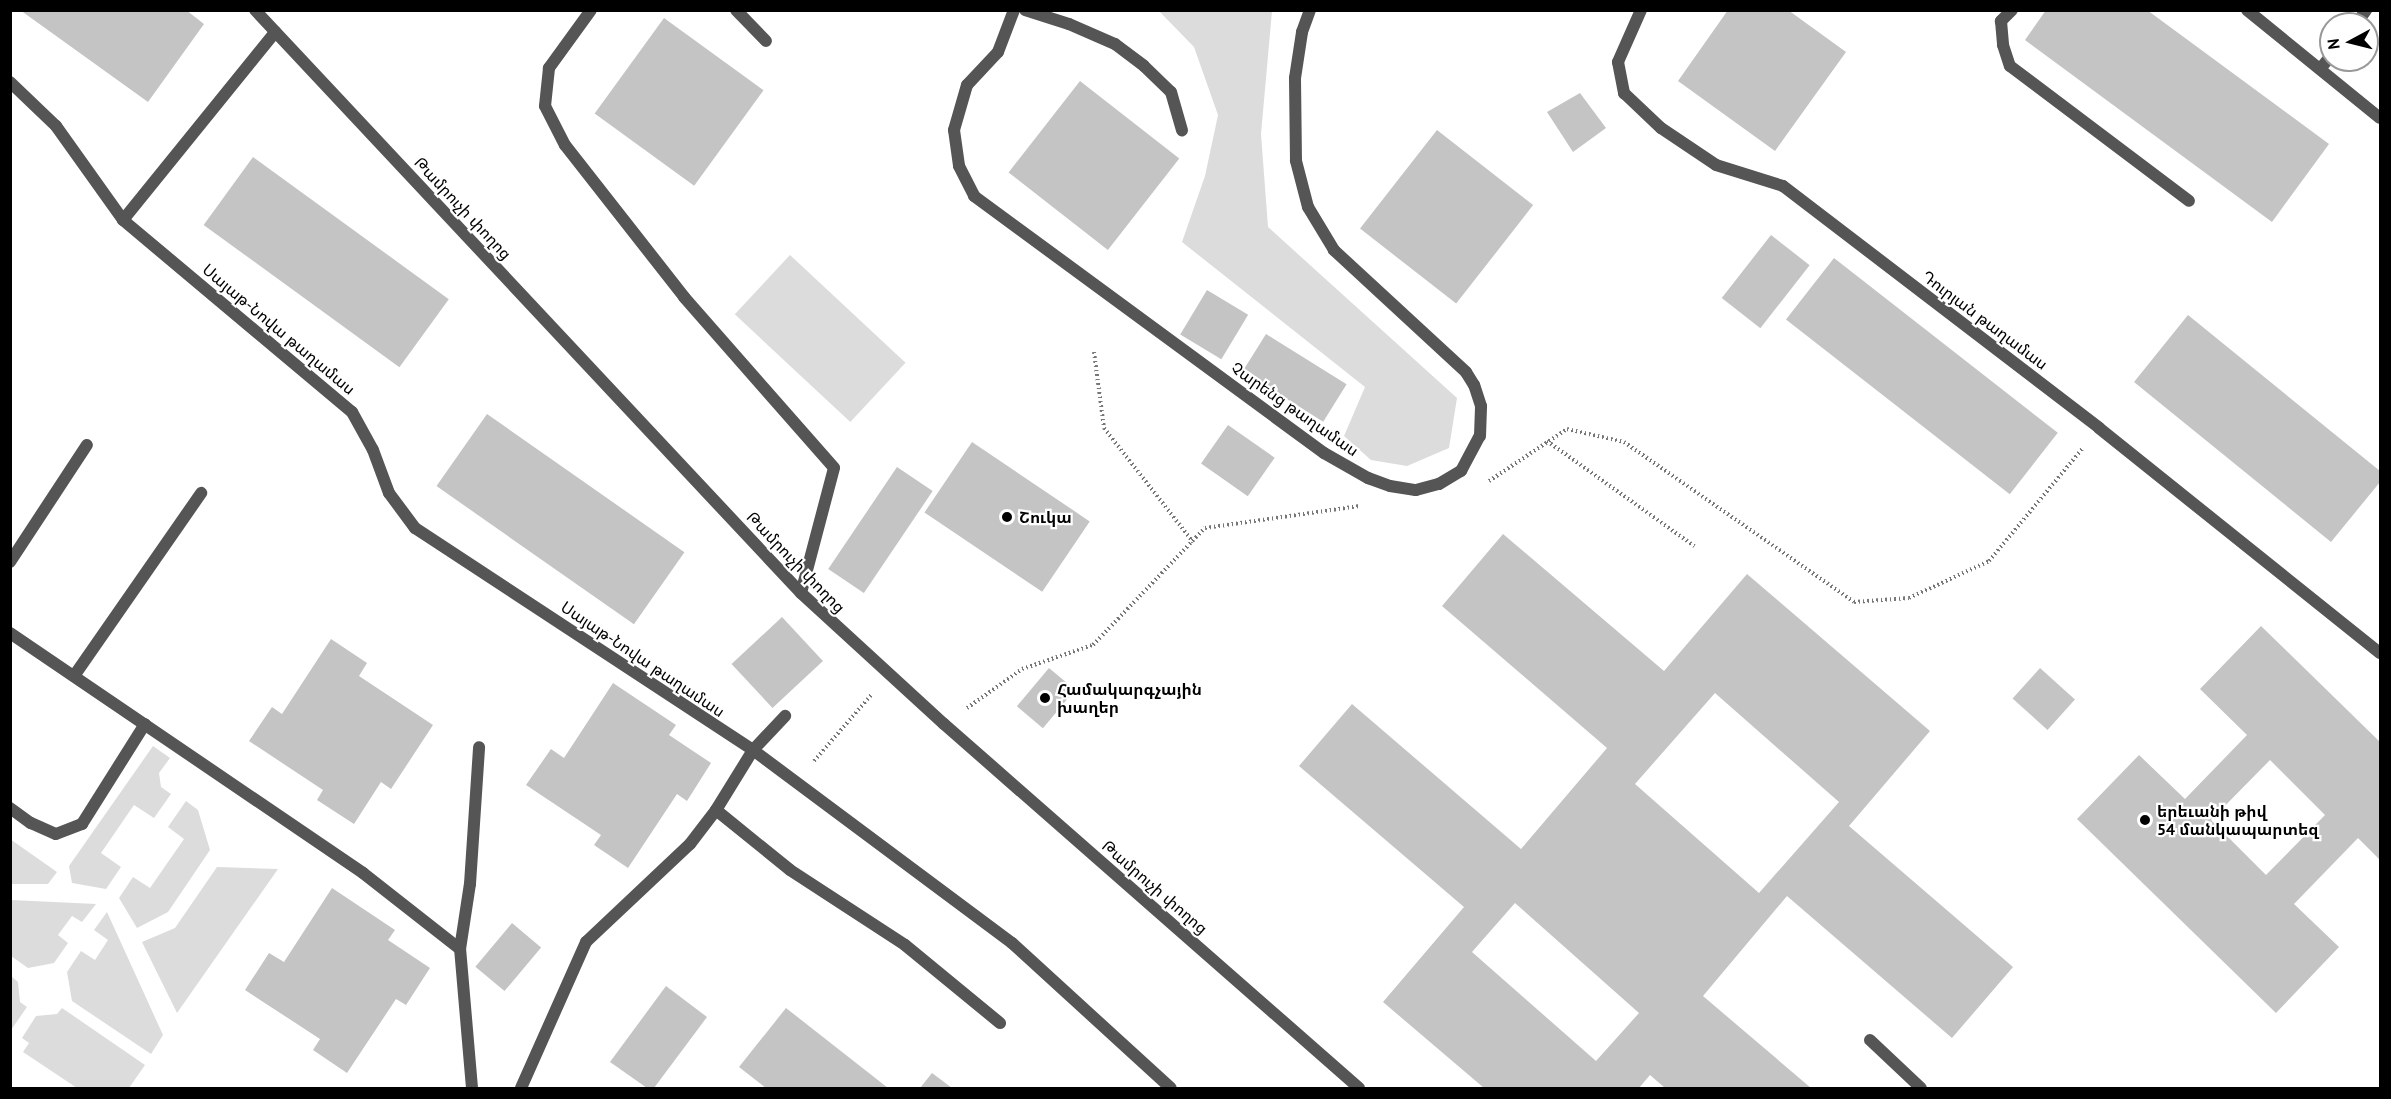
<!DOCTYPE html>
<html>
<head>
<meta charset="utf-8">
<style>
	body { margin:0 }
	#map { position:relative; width:2391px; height:1099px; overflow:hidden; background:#fff; font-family:"PT Sans","Noto Sans Armenian",sans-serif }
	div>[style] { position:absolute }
	.green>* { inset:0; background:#dcdcdc; transform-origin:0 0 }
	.building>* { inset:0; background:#c4c4c4; transform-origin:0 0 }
	.path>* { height:4px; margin-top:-2px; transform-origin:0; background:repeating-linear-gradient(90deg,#777 0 1.5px,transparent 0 4.5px) }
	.lane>* { height:12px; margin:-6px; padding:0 6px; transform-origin:6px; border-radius:6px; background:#555 }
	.street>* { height:12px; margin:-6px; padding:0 6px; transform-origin:6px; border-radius:6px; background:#555 }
	.dots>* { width:16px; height:16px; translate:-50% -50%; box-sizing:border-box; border:3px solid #fff; border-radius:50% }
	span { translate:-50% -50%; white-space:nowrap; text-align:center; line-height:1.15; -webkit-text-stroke:4.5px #fff; paint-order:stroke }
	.street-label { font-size:16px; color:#000 }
	.poi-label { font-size:16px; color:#000; font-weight:700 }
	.left { translate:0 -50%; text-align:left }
	.frame { position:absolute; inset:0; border:12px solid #000; pointer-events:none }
	.north { position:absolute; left:2319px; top:12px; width:60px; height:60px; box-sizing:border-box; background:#fff; border:2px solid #999; border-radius:50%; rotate:263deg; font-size:16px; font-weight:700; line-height:24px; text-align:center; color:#000 }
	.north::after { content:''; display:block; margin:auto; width:21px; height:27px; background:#000; clip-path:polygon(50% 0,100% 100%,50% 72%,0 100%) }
</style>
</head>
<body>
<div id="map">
	<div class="green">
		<div style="clip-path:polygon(1159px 11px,1272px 11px,1261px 134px,1268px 227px,1457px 398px,1449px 448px,1407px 466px,1371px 460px,1344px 436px,1365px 387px,1182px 242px,1205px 176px,1218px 115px,1194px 47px)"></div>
		<div style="left:790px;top:255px;width:158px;height:81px;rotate:43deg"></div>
		<div style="clip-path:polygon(153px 746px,170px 758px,159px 773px,161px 787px,171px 794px,154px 818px,134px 805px,101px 853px,121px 867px,106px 889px,72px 883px,69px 866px)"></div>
		<div style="clip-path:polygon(186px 801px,198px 810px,210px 850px,168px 912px,137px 928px,119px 898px,133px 877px,150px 888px,184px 839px,168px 827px)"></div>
		<div style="clip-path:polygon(10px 839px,57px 872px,48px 884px,11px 884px)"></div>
		<div style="clip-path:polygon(217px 867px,278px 869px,177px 1013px,142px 942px,175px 928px)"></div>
		<div style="clip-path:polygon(11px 900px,96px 904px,82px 922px,72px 916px,58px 935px,68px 943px,54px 963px,28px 968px,11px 956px)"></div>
		<div style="clip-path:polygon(107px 912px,163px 1035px,151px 1054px,72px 1001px,67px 972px,81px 951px,95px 960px,108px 940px,94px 930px)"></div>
		<div style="clip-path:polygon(11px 976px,18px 982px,20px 1002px,27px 1007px,11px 1030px)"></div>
		<div style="clip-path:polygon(62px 1008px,145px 1065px,129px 1088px,77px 1088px,23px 1052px,29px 1043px,22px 1038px,36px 1016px,57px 1014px)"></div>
	</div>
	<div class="building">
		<div style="clip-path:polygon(20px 10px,186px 10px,204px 24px,148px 102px)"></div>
		<div style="clip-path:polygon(1728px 10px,1788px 10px,1846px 52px,1775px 151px,1678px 81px)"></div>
		<div style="clip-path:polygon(2046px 10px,2147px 10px,2329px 144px,2272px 222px,2025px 40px)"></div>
		<div style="left:664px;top:18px;width:123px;height:118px;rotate:36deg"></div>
		<div style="left:1080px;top:81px;width:126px;height:116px;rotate:38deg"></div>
		<div style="clip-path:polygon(1580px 93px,1606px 128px,1573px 152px,1547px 112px)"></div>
		<div style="left:1437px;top:130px;width:122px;height:125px;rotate:38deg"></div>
		<div style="left:253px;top:157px;width:242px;height:84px;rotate:36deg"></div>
		<div style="left:1771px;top:235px;width:49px;height:80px;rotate:38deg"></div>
		<div style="left:1834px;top:258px;width:284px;height:78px;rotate:38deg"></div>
		<div style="left:1207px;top:290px;width:48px;height:52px;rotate:31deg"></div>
		<div style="clip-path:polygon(2188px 315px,2380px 471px,2380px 482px,2331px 542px,2134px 382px)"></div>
		<div style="left:1266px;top:334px;width:95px;height:44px;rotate:32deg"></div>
		<div style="left:487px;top:414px;width:241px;height:88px;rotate:35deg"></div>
		<div style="left:1228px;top:425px;width:57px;height:47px;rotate:35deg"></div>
		<div style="left:972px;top:442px;width:142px;height:85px;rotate:34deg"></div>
		<div style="left:897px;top:467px;width:43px;height:123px;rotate:34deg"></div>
		<div style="clip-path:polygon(evenodd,1503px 534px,1664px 671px,1747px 574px,1930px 731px,1849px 826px,2013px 967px,1952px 1038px,1787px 896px,1703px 996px,1811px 1088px,1665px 1088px,1650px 1075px,1639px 1088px,1484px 1088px,1383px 1002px,1464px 907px,1299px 766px,1352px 704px,1521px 849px,1607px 748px,1442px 606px,1503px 534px,1715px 693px,1839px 802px,1759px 893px,1635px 784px,1715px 693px,1503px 534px,1515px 903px,1639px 1013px,1596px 1061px,1472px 952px,1515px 903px)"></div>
		<div style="left:782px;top:617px;width:60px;height:69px;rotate:47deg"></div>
		<div style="clip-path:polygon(evenodd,2261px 626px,2380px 742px,2380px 860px,2358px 838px,2294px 904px,2339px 947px,2276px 1013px,2077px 819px,2139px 755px,2185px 799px,2247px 735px,2200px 689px,2261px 626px,2270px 760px,2325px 815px,2266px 875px,2211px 820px,2270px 760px)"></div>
		<div style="clip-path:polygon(331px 639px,367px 663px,359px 676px,433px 725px,391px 789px,381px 782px,354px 824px,317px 800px,323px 790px,249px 741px,272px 707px,282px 714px)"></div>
		<div style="left:1049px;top:668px;width:34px;height:50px;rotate:40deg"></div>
		<div style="left:2040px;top:668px;width:47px;height:41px;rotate:42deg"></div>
		<div style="clip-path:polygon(613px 683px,676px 725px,669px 735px,711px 763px,687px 801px,677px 794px,628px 868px,594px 845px,601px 835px,526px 785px,551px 749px,564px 758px)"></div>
		<div style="clip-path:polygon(332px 888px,395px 930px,388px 940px,430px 968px,406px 1005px,396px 999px,347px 1073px,313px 1050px,320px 1039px,245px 990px,269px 953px,284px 962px)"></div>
		<div style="left:512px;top:923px;width:38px;height:57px;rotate:40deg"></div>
		<div style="clip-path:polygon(666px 986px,707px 1017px,654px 1088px,647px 1088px,610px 1062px)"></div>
		<div style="clip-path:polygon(786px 1008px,888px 1088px,766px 1088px,739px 1067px)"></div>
		<div style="clip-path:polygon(932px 1073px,952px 1088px,920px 1088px)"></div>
	</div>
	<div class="path">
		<div style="left:1094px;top:352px;width:77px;rotate:82.5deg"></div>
		<div style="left:1104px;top:428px;width:145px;rotate:52deg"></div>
		<div style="left:1547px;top:441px;width:181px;rotate:35.5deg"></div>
		<div style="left:1489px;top:481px;width:94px;rotate:-33.7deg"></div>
		<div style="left:1567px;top:429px;width:58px;rotate:12.8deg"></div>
		<div style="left:1624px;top:442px;width:280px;rotate:34.8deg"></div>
		<div style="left:1854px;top:602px;width:55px;rotate:-4.2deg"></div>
		<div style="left:1909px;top:598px;width:88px;rotate:-24.8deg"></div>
		<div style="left:1989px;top:561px;width:146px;rotate:-50.3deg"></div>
		<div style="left:967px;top:708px;width:67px;rotate:-35.3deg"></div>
		<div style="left:1022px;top:669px;width:75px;rotate:-18.7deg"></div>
		<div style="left:1093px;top:645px;width:162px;rotate:-46.3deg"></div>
		<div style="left:1205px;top:528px;width:156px;rotate:-8.1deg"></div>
		<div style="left:814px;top:761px;width:89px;rotate:-49.1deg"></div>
	</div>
	<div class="lane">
		<div style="left:1025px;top:10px;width:46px;rotate:17.7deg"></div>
		<div style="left:1069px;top:24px;width:50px;rotate:23.5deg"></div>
		<div style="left:1115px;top:44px;width:36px;rotate:37deg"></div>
		<div style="left:1144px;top:66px;width:37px;rotate:44deg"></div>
		<div style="left:1171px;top:92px;width:40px;rotate:74deg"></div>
		<div style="left:2012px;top:10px;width:16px;rotate:135deg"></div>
		<div style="left:2001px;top:21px;width:24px;rotate:85deg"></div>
		<div style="left:2003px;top:45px;width:22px;rotate:72deg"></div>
		<div style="left:2010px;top:66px;width:224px;rotate:37deg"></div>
		<div style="left:2356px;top:24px;width:17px;rotate:-54deg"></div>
		<div style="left:2320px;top:69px;width:17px;rotate:-50deg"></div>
		<div style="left:123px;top:220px;width:242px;rotate:-51deg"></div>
		<div style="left:10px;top:562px;width:140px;rotate:-56.7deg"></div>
		<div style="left:74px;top:676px;width:223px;rotate:-55.2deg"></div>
		<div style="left:10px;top:808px;width:26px;rotate:36deg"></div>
		<div style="left:31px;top:823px;width:27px;rotate:24deg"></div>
		<div style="left:56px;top:834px;width:28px;rotate:-21deg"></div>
		<div style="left:82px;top:824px;width:118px;rotate:-57.8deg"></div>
		<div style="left:716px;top:810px;width:95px;rotate:39deg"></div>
		<div style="left:790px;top:870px;width:137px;rotate:33.1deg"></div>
		<div style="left:905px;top:945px;width:123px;rotate:39.4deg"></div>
		<div style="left:1870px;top:1040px;width:70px;rotate:43.3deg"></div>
		<div style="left:521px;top:1088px;width:160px;rotate:-66deg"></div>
		<div style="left:586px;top:942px;width:143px;rotate:-43.3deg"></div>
		<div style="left:690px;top:844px;width:43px;rotate:-52.6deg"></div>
		<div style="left:716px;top:810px;width:70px;rotate:-58.3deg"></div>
		<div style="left:753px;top:750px;width:323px;rotate:36.7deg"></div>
		<div style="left:1012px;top:943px;width:215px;rotate:42.4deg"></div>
	</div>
	<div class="street">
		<div style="left:255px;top:10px;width:799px;rotate:46.88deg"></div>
		<div style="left:801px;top:593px;width:194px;rotate:42.5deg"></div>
		<div style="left:944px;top:724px;width:552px;rotate:41.25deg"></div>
		<div style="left:591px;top:10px;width:72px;rotate:125.9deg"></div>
		<div style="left:549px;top:68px;width:38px;rotate:96deg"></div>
		<div style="left:545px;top:106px;width:44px;rotate:62.9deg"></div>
		<div style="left:565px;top:145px;width:193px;rotate:51.9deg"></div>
		<div style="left:684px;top:297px;width:227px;rotate:48.7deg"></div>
		<div style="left:834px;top:468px;width:129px;rotate:104.8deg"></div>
		<div style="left:736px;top:10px;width:43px;rotate:45.9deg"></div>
		<div style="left:1014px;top:10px;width:45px;rotate:110.9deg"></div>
		<div style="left:998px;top:52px;width:45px;rotate:133.2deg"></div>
		<div style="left:967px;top:85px;width:47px;rotate:106.1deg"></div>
		<div style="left:954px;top:130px;width:36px;rotate:82deg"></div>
		<div style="left:959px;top:166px;width:34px;rotate:63deg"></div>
		<div style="left:974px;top:196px;width:434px;rotate:36.3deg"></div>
		<div style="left:1324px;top:453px;width:51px;rotate:29.6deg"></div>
		<div style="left:1368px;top:478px;width:23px;rotate:20deg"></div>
		<div style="left:1390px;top:486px;width:26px;rotate:9deg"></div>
		<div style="left:1416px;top:490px;width:24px;rotate:-15deg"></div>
		<div style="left:1439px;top:484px;width:26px;rotate:-31deg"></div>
		<div style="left:1461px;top:471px;width:40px;rotate:-62deg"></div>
		<div style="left:1480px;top:436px;width:30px;rotate:-88deg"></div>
		<div style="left:1481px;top:406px;width:22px;rotate:-108deg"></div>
		<div style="left:1474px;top:385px;width:15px;rotate:-122deg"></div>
		<div style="left:1466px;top:372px;width:180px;rotate:-137.3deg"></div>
		<div style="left:1334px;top:250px;width:50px;rotate:-121.2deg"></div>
		<div style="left:1308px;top:207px;width:48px;rotate:-104.6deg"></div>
		<div style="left:1296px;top:161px;width:83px;rotate:-90.7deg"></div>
		<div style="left:1295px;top:78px;width:47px;rotate:-81.3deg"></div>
		<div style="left:1302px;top:32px;width:23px;rotate:-70deg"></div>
		<div style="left:1641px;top:10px;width:57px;rotate:113.9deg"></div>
		<div style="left:1618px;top:62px;width:32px;rotate:79deg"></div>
		<div style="left:1624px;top:93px;width:51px;rotate:43.4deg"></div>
		<div style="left:1661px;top:128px;width:66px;rotate:33.9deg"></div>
		<div style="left:1716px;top:165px;width:70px;rotate:17.4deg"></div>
		<div style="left:1783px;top:186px;width:398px;rotate:37.4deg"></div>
		<div style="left:2099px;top:428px;width:360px;rotate:38.7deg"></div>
		<div style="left:2247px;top:10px;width:171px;rotate:39.1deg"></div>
		<div style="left:10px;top:82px;width:64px;rotate:43.7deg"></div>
		<div style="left:56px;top:126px;width:115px;rotate:54.5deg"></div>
		<div style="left:123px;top:220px;width:299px;rotate:40deg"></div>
		<div style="left:352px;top:412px;width:43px;rotate:61.1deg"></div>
		<div style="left:373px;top:450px;width:46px;rotate:69.6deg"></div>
		<div style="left:389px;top:493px;width:44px;rotate:53.4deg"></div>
		<div style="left:415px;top:528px;width:404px;rotate:33.3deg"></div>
		<div style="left:753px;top:750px;width:47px;rotate:-46.7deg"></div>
		<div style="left:10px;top:633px;width:427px;rotate:34.2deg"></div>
		<div style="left:363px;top:873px;width:123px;rotate:38.1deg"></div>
		<div style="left:472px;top:1088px;width:140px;rotate:-94.9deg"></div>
		<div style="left:460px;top:949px;width:66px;rotate:-81.3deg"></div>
		<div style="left:470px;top:884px;width:137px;rotate:-86.2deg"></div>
	</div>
	<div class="dots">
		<div style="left:1007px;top:517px;background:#000"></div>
		<div style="left:1045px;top:698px;background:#000"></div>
		<div style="left:2145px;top:820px;background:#000"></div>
	</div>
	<div class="street-label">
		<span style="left:463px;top:208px;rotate:47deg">Թամրուչի փողոց</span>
		<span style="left:1985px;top:320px;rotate:37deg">Դուրյան թաղամաս</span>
		<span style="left:279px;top:329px;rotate:40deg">Սայաթ-Նովա թաղամաս</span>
		<span style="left:1295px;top:409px;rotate:35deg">Չարենց թաղամաս</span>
		<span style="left:796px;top:562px;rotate:46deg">Թամրուչի փողոց</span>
		<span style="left:643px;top:659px;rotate:34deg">Սայաթ-Նովա թաղամաս</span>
		<span style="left:1155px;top:887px;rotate:41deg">Թամրուչի փողոց</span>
	</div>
	<div class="poi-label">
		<span class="left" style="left:1019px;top:517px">Շուկա</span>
		<span class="left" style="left:1057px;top:698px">Համակարգչային<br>խաղեր</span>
		<span class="left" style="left:2157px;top:820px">երեւանի թիվ<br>54 մանկապարտեզ</span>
	</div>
	<div class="frame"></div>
	<div class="north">N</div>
</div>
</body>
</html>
